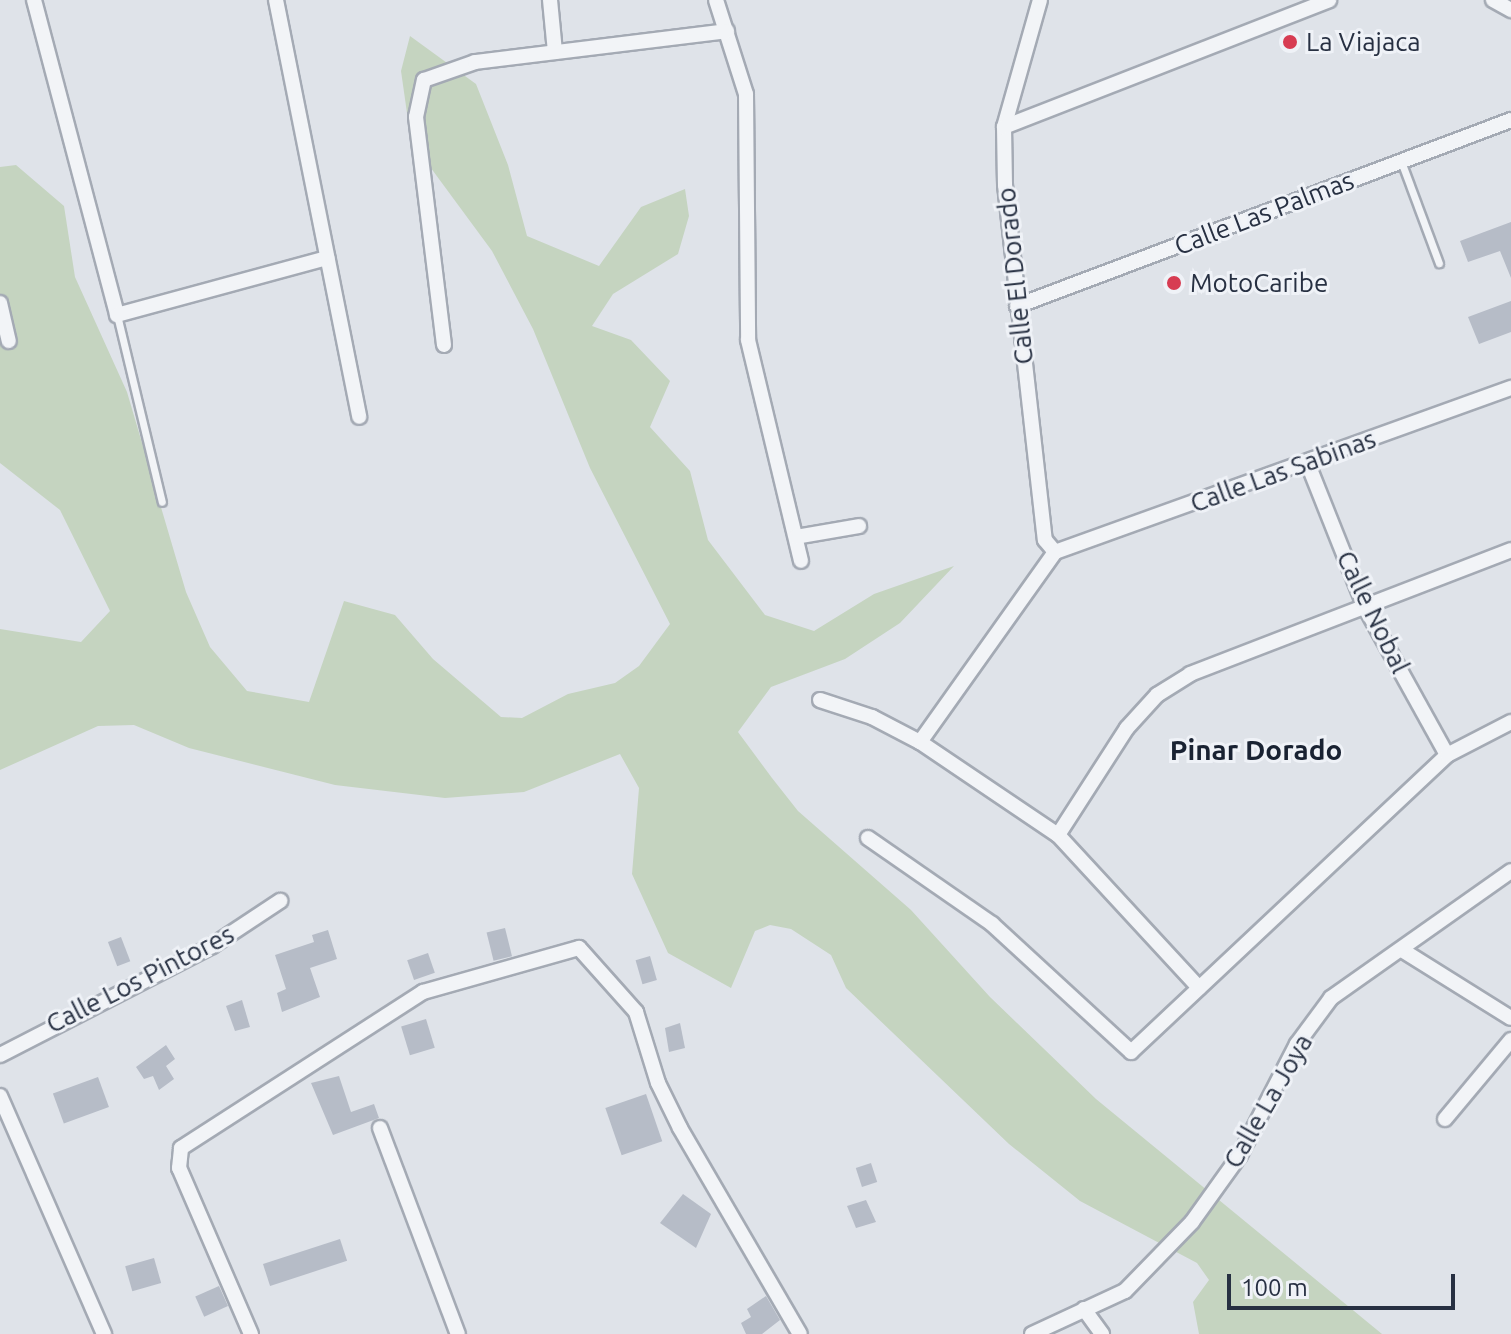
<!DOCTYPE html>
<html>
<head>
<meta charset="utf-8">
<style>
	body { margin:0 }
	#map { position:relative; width:1511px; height:1334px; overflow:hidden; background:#dfe3e9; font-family:Ubuntu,sans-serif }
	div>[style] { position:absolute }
	.green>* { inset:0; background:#c5d4c0 }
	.building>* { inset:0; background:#b6bcc7; transform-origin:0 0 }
	.roads { filter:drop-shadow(2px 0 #a4aab4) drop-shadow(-2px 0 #a4aab4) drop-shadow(0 2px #a4aab4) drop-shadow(0 -2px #a4aab4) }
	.service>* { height:7px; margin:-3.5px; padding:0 3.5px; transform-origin:3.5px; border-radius:3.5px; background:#f2f4f7 }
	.minor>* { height:14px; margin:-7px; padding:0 7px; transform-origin:7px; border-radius:7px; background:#f2f4f7 }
	.dots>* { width:22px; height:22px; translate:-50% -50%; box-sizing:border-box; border:4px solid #eff2f7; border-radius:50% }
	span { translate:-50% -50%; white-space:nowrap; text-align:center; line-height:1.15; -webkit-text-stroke:6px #eff2f7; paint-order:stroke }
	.poi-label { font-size:26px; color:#273042 }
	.left { translate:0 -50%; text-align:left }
	.street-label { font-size:26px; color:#273042 }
	.neighbourhood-label { font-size:28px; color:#192232; font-weight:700 }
	.scale { position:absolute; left:1227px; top:1274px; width:228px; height:36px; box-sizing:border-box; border:4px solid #273042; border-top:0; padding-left:10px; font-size:24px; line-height:28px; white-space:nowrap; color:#273042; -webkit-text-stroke:6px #eff2f7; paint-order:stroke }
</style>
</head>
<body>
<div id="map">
	<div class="green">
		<div style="clip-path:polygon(410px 36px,476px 84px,508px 165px,527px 236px,599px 266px,641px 207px,685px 189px,689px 216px,678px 254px,613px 294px,592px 326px,631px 340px,670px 381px,650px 427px,690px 471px,708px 540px,765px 615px,814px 631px,874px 594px,954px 566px,900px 623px,845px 659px,771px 687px,738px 732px,772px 778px,798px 811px,911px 910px,990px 997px,1096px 1099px,1382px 1334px,1199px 1334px,1193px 1302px,1209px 1280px,1197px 1263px,1080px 1201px,1009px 1144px,846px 988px,831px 955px,791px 929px,770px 925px,755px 931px,731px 988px,668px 953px,632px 874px,639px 788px,620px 754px,524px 792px,445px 798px,335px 785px,189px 748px,134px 725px,98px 726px,0 770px,0 629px,81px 642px,110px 611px,60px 510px,0 463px,0 167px,16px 165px,64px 206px,75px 277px,127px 392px,186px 592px,210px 647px,247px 691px,309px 702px,344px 601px,395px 615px,433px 659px,501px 717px,522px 718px,568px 694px,615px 683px,639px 666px,670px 624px,590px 468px,533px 329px,492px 251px,411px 141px,401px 71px)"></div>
	</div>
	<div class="building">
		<div style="clip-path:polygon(1511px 222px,1511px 278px,1500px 251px,1468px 262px,1460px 241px)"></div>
		<div style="clip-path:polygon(1511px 301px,1511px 332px,1479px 344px,1468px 317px)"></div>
		<div style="left:505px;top:928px;width:29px;height:19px;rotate:76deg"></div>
		<div style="clip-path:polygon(328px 930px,337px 959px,310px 968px,320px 997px,282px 1012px,277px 993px,286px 989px,275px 955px,314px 942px,312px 935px)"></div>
		<div style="left:121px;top:937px;width:26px;height:14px;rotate:69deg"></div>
		<div style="left:428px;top:953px;width:21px;height:22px;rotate:71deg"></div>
		<div style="left:650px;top:956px;width:25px;height:15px;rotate:74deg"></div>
		<div style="clip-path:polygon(242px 1000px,250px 1027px,235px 1031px,226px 1006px)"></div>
		<div style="left:426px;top:1019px;width:30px;height:26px;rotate:73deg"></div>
		<div style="clip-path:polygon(680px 1023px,685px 1048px,669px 1052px,665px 1028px)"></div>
		<div style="clip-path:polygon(166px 1045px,175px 1059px,166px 1066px,174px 1079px,159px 1090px,153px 1076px,144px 1079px,136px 1067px)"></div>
		<div style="clip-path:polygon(339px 1076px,351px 1112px,374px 1104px,379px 1118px,333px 1135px,311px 1083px)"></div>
		<div style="left:98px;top:1077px;width:32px;height:48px;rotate:70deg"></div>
		<div style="left:646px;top:1094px;width:50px;height:43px;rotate:71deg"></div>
		<div style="left:871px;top:1163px;width:20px;height:16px;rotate:72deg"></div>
		<div style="clip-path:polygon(683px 1194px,711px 1214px,696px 1248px,660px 1223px)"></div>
		<div style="clip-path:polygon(866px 1200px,876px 1222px,856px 1228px,847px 1206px)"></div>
		<div style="left:340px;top:1239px;width:23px;height:81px;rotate:72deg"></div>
		<div style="left:154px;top:1258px;width:26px;height:30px;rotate:74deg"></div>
		<div style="left:219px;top:1286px;width:22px;height:26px;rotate:66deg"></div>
		<div style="clip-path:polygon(766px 1296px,780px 1320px,762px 1334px,746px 1334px,741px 1323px,751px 1317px,747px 1309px)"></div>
	</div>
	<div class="roads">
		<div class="service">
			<div style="left:1401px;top:161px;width:109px;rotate:69.6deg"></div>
			<div style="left:117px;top:315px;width:192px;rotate:76.5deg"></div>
		</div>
		<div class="minor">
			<div style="left:34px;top:0;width:326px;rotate:75.2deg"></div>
			<div style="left:117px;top:315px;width:218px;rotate:-15.2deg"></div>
			<div style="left:276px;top:0;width:425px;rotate:78.7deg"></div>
			<div style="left:550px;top:0;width:52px;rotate:84.5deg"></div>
			<div style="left:716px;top:0;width:99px;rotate:72.3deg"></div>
			<div style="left:746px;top:94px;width:246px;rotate:89.5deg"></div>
			<div style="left:748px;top:340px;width:227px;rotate:76.5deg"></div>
			<div style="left:1040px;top:0;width:132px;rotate:105.8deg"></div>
			<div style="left:1004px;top:127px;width:58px;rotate:89deg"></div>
			<div style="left:1005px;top:185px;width:357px;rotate:83.6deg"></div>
			<div style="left:1045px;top:540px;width:16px;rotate:50deg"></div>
			<div style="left:1493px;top:0;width:21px;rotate:29deg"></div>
			<div style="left:1004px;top:127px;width:349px;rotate:-21.3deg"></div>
			<div style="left:0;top:303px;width:39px;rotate:77deg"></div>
			<div style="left:1017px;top:306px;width:528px;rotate:-20.63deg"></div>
			<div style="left:444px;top:345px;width:230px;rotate:-97deg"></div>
			<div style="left:416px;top:117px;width:38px;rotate:-78deg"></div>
			<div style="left:424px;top:80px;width:54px;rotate:-19.4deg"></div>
			<div style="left:475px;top:62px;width:254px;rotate:-7deg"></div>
			<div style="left:1308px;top:464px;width:154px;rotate:68.3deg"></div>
			<div style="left:1365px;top:607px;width:169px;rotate:61deg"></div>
			<div style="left:796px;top:537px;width:64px;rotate:-9.9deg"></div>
			<div style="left:1055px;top:552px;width:485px;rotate:-19.8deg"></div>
			<div style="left:820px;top:700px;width:55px;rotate:18.1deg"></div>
			<div style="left:872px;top:717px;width:54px;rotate:27.5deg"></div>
			<div style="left:920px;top:742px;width:166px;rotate:34deg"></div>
			<div style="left:1058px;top:835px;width:208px;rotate:47.3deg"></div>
			<div style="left:920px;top:742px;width:233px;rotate:-54.6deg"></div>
			<div style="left:1058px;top:835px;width:127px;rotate:-57.2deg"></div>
			<div style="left:1127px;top:728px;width:45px;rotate:-47.7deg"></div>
			<div style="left:1157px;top:695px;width:39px;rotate:-32deg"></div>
			<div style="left:1190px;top:674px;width:344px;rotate:-21.1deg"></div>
			<div style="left:868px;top:838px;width:151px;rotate:34.7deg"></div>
			<div style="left:992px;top:924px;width:189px;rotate:42.6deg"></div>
			<div style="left:1131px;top:1052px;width:434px;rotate:-43.2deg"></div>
			<div style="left:1447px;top:755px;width:72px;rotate:-27.3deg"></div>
			<div style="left:1402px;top:950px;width:128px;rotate:32deg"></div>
			<div style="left:0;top:1055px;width:238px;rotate:-27.2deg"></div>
			<div style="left:212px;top:946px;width:82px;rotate:-33.5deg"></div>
			<div style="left:0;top:1096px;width:260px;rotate:66.4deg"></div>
			<div style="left:1445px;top:1119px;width:103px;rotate:-50.1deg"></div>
			<div style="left:380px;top:1128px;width:220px;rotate:69.3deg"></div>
			<div style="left:1084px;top:1309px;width:31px;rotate:54deg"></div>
			<div style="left:251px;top:1334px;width:181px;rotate:-113.4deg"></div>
			<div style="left:179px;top:1168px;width:20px;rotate:-84deg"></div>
			<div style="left:181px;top:1148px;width:288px;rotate:-32.8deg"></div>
			<div style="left:423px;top:992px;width:162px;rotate:-15.8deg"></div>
			<div style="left:579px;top:948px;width:86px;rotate:48.3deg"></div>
			<div style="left:636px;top:1012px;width:74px;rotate:72.8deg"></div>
			<div style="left:658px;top:1083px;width:50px;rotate:63.9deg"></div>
			<div style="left:680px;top:1128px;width:238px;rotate:59.8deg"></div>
			<div style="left:1032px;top:1334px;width:102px;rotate:-24.8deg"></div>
			<div style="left:1125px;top:1291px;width:96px;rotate:-45.8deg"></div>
			<div style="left:1192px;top:1222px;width:82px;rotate:-54.4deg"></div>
			<div style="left:1240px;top:1155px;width:125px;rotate:-62.8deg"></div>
			<div style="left:1297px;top:1044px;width:57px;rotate:-53.5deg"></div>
			<div style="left:1331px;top:998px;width:220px;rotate:-35.2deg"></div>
		</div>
	</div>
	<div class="dots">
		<div style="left:1290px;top:42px;background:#d73c52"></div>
		<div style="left:1174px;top:283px;background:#d73c52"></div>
	</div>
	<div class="poi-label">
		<span class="left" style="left:1306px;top:42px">La Viajaca</span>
		<span class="left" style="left:1190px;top:283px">MotoCaribe</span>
	</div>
	<div class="street-label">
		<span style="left:1264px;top:213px;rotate:-21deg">Calle Las Palmas</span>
		<span style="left:1015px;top:276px;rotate:-96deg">Calle El Dorado</span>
		<span style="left:1283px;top:471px;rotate:-20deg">Calle Las Sabinas</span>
		<span style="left:1373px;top:612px;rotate:64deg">Calle Nobal</span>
		<span style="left:140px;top:979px;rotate:-27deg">Calle Los Pintores</span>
		<span style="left:1268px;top:1101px;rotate:-60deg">Calle La Joya</span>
	</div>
	<div class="neighbourhood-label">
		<span style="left:1256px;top:750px">Pinar Dorado</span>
	</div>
	<div class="scale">100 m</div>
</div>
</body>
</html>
